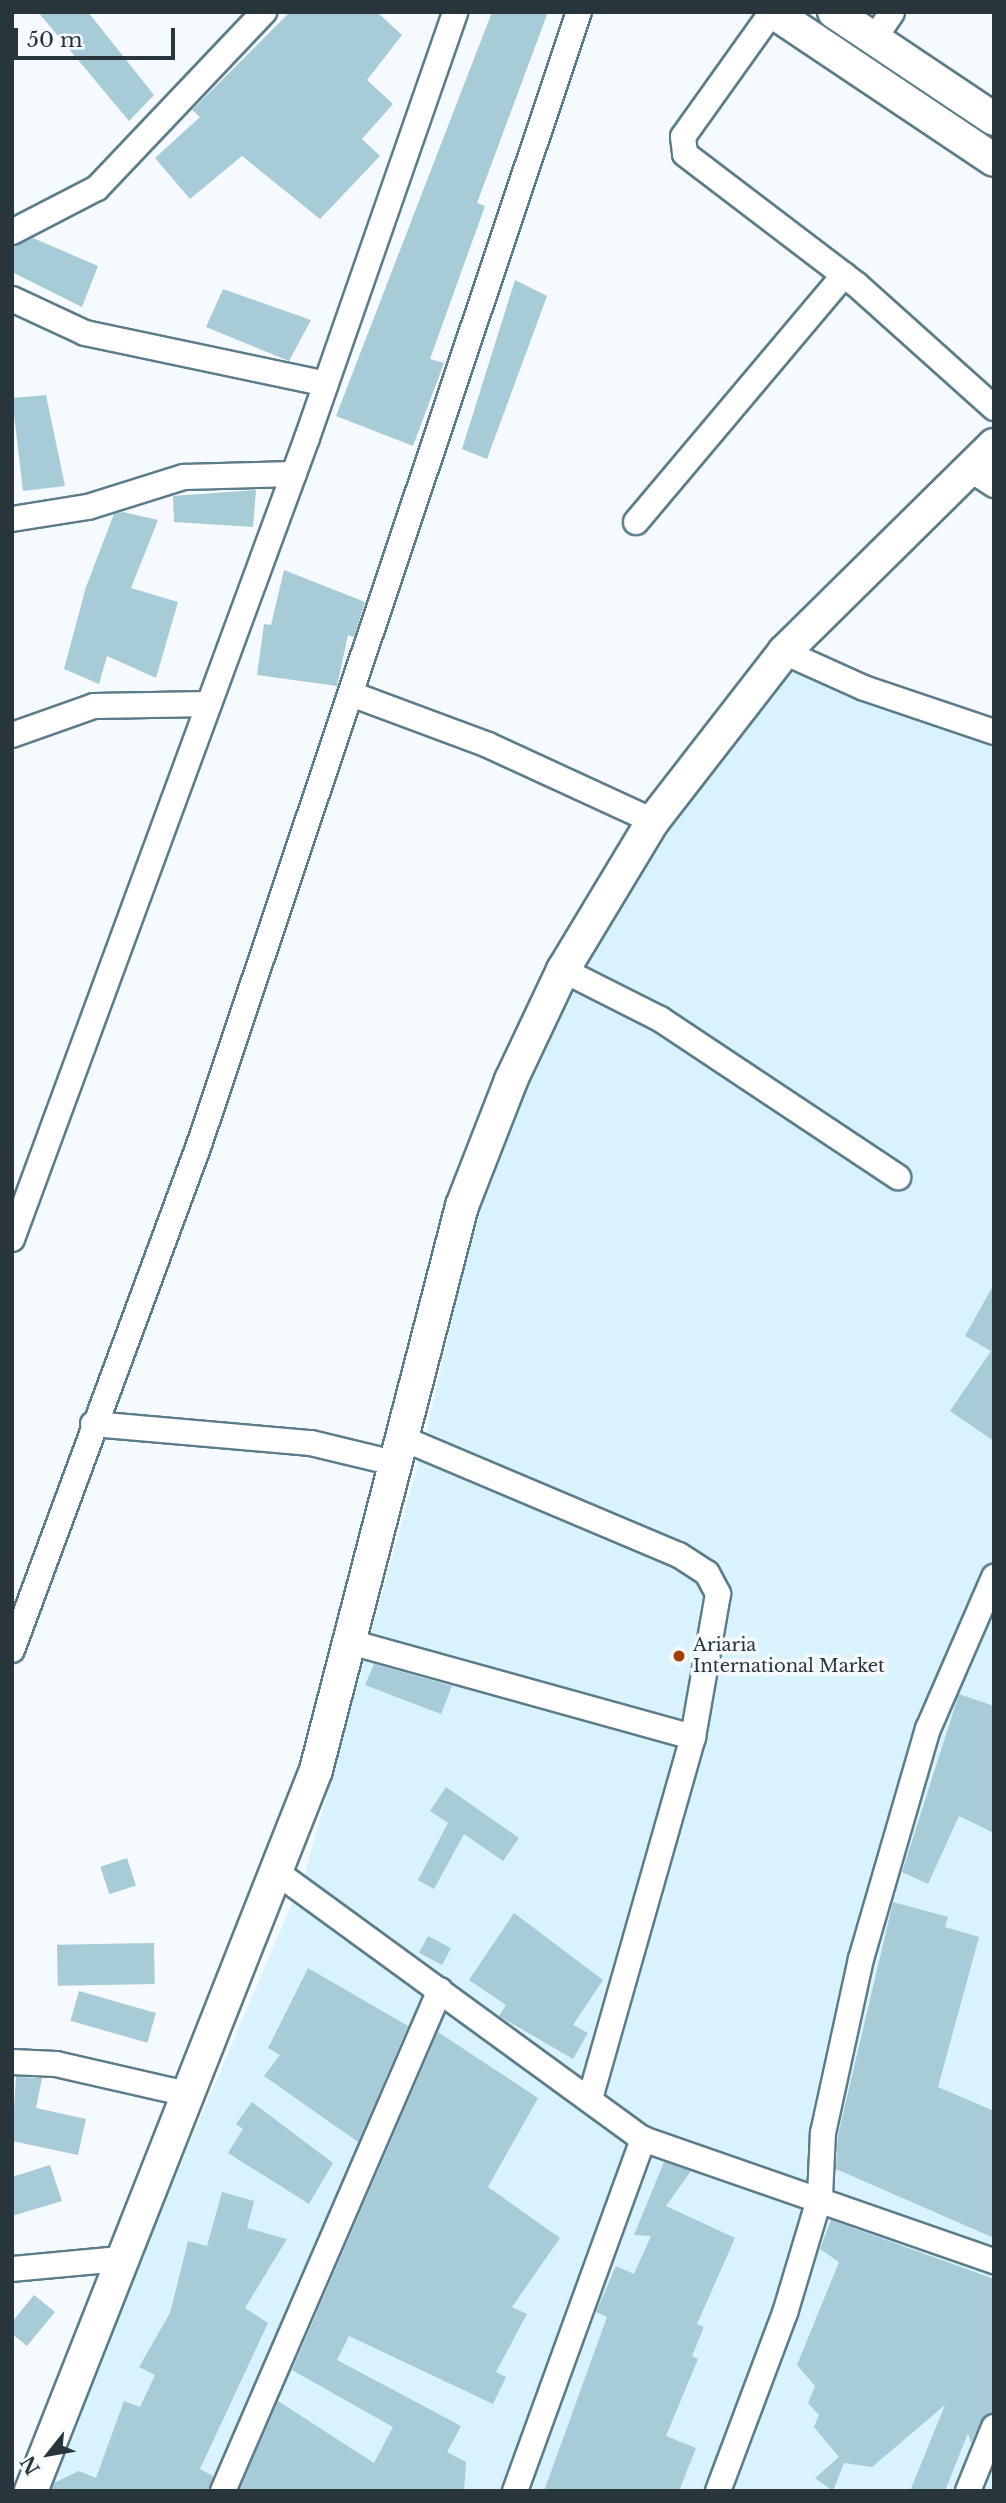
<!DOCTYPE html>
<html>
<head>
<meta charset="utf-8">
<style>
	body { margin:0 }
	#map { position:relative; width:1006px; height:2503px; overflow:hidden; background:#f4fafd; font-family:"Libre Baskerville",serif }
	div>[style] { position:absolute }
	.built>* { inset:0; background:#d8f3fd }
	.building>* { inset:0; background:#a8cbd8; transform-origin:0 0 }
	.roads { filter:drop-shadow(2px 0 #5c7c89) drop-shadow(-2px 0 #5c7c89) drop-shadow(0 2px #5c7c89) drop-shadow(0 -2px #5c7c89) }
	.minor>* { height:24px; margin:-12px; padding:0 12px; transform-origin:12px; border-radius:12px; background:#fff }
	.major>* { height:32px; margin:-16px; padding:0 16px; transform-origin:16px; border-radius:16px; background:#fff }
	.dots>* { width:19px; height:19px; translate:-50% -50%; box-sizing:border-box; border:4px solid #f4fafd; border-radius:50% }
	span { translate:-50% -50%; white-space:nowrap; text-align:center; line-height:1.15; -webkit-text-stroke:7px #f4fafd; paint-order:stroke }
	.poi-label { font-size:18px; color:#28363b }
	.left { translate:0 -50%; text-align:left }
	.frame { position:absolute; inset:0; border:14px solid #28363b; pointer-events:none }
	.north { position:absolute; left:14px; top:2419px; width:70px; height:70px; -webkit-text-stroke:5px #f4fafd; paint-order:stroke; rotate:239deg; font-size:19px; font-weight:700; line-height:28px; text-align:center; color:#28363b }
	.north::after { content:''; display:block; margin:auto; width:24px; height:32px; background:#28363b; clip-path:polygon(50% 0,100% 100%,50% 72%,0 100%) }
	.scale { position:absolute; left:14px; top:28px; width:161px; height:32px; box-sizing:border-box; border:4px solid #28363b; border-top:0; padding-left:9px; font-size:21px; line-height:24px; white-space:nowrap; color:#28363b; -webkit-text-stroke:5px #f4fafd; paint-order:stroke }
</style>
</head>
<body>
<div id="map">
	<div class="built">
		<div style="clip-path:polygon(789px 664px,994px 746px,994px 2491px,41px 2491px,305px 1873px,425px 1439px,497px 1120px,612px 888px)"></div>
	</div>
	<div class="building">
		<div style="clip-path:polygon(38px 12px,88px 12px,154px 95px,129px 121px)"></div>
		<div style="clip-path:polygon(290px 12px,377px 12px,402px 35px,367px 80px,393px 104px,362px 139px,380px 156px,320px 219px,242px 156px,190px 199px,155px 158px,200px 117px,192px 110px)"></div>
		<div style="clip-path:polygon(492px 12px,548px 12px,477px 203px,485px 206px,430px 359px,444px 363px,413px 446px,336px 416px)"></div>
		<div style="clip-path:polygon(33px 238px,98px 266px,82px 307px,12px 272px,12px 247px)"></div>
		<div style="clip-path:polygon(515px 280px,547px 296px,487px 459px,462px 449px)"></div>
		<div style="clip-path:polygon(223px 289px,311px 320px,289px 361px,206px 327px)"></div>
		<div style="clip-path:polygon(46px 395px,65px 486px,23px 491px,12px 398px)"></div>
		<div style="clip-path:polygon(256px 490px,253px 527px,174px 522px,173px 496px)"></div>
		<div style="clip-path:polygon(123px 512px,158px 520px,131px 588px,178px 602px,156px 678px,107px 656px,99px 684px,64px 669px,86px 587px,114px 514px)"></div>
		<div style="clip-path:polygon(284px 570px,365px 602px,354px 637px,348px 635px,337px 686px,257px 675px,264px 624px,271px 625px)"></div>
		<div style="clip-path:polygon(994px 1284px,994px 1441px,950px 1411px,991px 1351px,965px 1336px)"></div>
		<div style="clip-path:polygon(374px 1664px,452px 1686px,441px 1714px,365px 1685px)"></div>
		<div style="clip-path:polygon(959px 1694px,994px 1706px,994px 1833px,959px 1816px,928px 1884px,902px 1872px)"></div>
		<div style="clip-path:polygon(446px 1787px,519px 1838px,503px 1861px,464px 1834px,434px 1889px,418px 1880px,448px 1823px,430px 1811px)"></div>
		<div style="left:127px;top:1858px;width:29px;height:28px;rotate:72deg"></div>
		<div style="clip-path:polygon(893px 1902px,948px 1917px,945px 1927px,979px 1937px,938px 2087px,994px 2111px,994px 2238px,836px 2169px,838px 2135px)"></div>
		<div style="clip-path:polygon(514px 1913px,603px 1980px,573px 2025px,588px 2033px,573px 2059px,499px 2016px,506px 2005px,469px 1980px)"></div>
		<div style="left:428px;top:1936px;width:26px;height:19px;rotate:28deg"></div>
		<div style="left:154px;top:1943px;width:41px;height:97px;rotate:89deg"></div>
		<div style="clip-path:polygon(308px 1968px,408px 2026px,358px 2142px,264px 2076px,280px 2055px,268px 2048px)"></div>
		<div style="left:79px;top:1991px;width:80px;height:31px;rotate:16deg"></div>
		<div style="clip-path:polygon(438px 2032px,538px 2098px,488px 2187px,560px 2238px,512px 2307px,527px 2314px,496px 2372px,506px 2377px,493px 2404px,349px 2336px,337px 2360px,461px 2426px,447px 2452px,466px 2462px,464px 2491px,239px 2491px,278px 2401px,374px 2463px,393px 2427px,292px 2370px)"></div>
		<div style="clip-path:polygon(16px 2077px,42px 2078px,36px 2108px,86px 2119px,78px 2155px,12px 2141px)"></div>
		<div style="clip-path:polygon(252px 2102px,333px 2163px,309px 2204px,228px 2153px,243px 2129px,236px 2124px)"></div>
		<div style="clip-path:polygon(664px 2162px,691px 2171px,666px 2206px,735px 2238px,697px 2324px,704px 2327px,692px 2356px,698px 2359px,666px 2436px,696px 2448px,679px 2491px,544px 2491px,607px 2317px,596px 2312px,616px 2266px,634px 2274px,651px 2236px,634px 2235px)"></div>
		<div style="clip-path:polygon(50px 2165px,62px 2201px,12px 2216px,12px 2177px)"></div>
		<div style="clip-path:polygon(222px 2192px,254px 2201px,247px 2228px,287px 2239px,245px 2308px,268px 2323px,200px 2469px,213px 2476px,208px 2491px,51px 2491px,54px 2483px,79px 2471px,96px 2478px,124px 2401px,140px 2407px,155px 2375px,139px 2367px,170px 2313px,188px 2241px,207px 2246px)"></div>
		<div style="clip-path:polygon(831px 2220px,994px 2279px,994px 2412px,981px 2421px,971px 2443px,968px 2433px,945px 2491px,910px 2491px,945px 2405px,872px 2467px,844px 2463px,833px 2491px,815px 2478px,839px 2457px,814px 2427px,819px 2415px,808px 2403px,815px 2386px,797px 2365px,839px 2262px,820px 2249px)"></div>
		<div style="clip-path:polygon(34px 2295px,55px 2312px,27px 2346px,12px 2334px,12px 2322px)"></div>
	</div>
	<div class="roads">
		<div class="minor">
			<div style="left:772px;top:12px;width:153px;rotate:125.5deg"></div>
			<div style="left:683px;top:137px;width:17px;rotate:83deg"></div>
			<div style="left:685px;top:154px;width:216px;rotate:37.3deg"></div>
			<div style="left:857px;top:285px;width:184px;rotate:41.9deg"></div>
			<div style="left:874px;top:39px;width:32px;rotate:-56deg"></div>
			<div style="left:12px;top:232px;width:96px;rotate:-27.4deg"></div>
			<div style="left:97px;top:188px;width:243px;rotate:-46.5deg"></div>
			<div style="left:12px;top:299px;width:81px;rotate:25deg"></div>
			<div style="left:85px;top:333px;width:246px;rotate:11.9deg"></div>
			<div style="left:968px;top:468px;width:31px;rotate:33deg"></div>
			<div style="left:12px;top:519px;width:77px;rotate:-9deg"></div>
			<div style="left:88px;top:507px;width:101px;rotate:-17.4deg"></div>
			<div style="left:184px;top:477px;width:110px;rotate:-1.6deg"></div>
			<div style="left:636px;top:522px;width:323px;rotate:-49.9deg"></div>
			<div style="left:784px;top:652px;width:88px;rotate:24.2deg"></div>
			<div style="left:864px;top:688px;width:137px;rotate:18.7deg"></div>
			<div style="left:351px;top:694px;width:146px;rotate:20.4deg"></div>
			<div style="left:488px;top:745px;width:182px;rotate:24.7deg"></div>
			<div style="left:12px;top:735px;width:87px;rotate:-19.5deg"></div>
			<div style="left:94px;top:706px;width:115px;rotate:-1deg"></div>
			<div style="left:563px;top:970px;width:109px;rotate:26.8deg"></div>
			<div style="left:660px;top:1019px;width:286px;rotate:33.6deg"></div>
			<div style="left:12px;top:1239px;width:854px;rotate:-69.78deg"></div>
			<div style="left:307px;top:438px;width:451px;rotate:-70.8deg"></div>
			<div style="left:93px;top:1424px;width:219px;rotate:5deg"></div>
			<div style="left:311px;top:1443px;width:89px;rotate:13.6deg"></div>
			<div style="left:404px;top:1439px;width:298px;rotate:22.9deg"></div>
			<div style="left:679px;top:1555px;width:33px;rotate:33deg"></div>
			<div style="left:707px;top:1573px;width:24px;rotate:62deg"></div>
			<div style="left:718px;top:1594px;width:145px;rotate:99.9deg"></div>
			<div style="left:693px;top:1737px;width:375px;rotate:105.9deg"></div>
			<div style="left:350px;top:1642px;width:356px;rotate:15.5deg"></div>
			<div style="left:12px;top:1650px;width:539px;rotate:-69.68deg"></div>
			<div style="left:199px;top:1145px;width:1195px;rotate:-71.46deg"></div>
			<div style="left:275px;top:1871px;width:455px;rotate:36.1deg"></div>
			<div style="left:643px;top:2139px;width:372px;rotate:19.2deg"></div>
			<div style="left:12px;top:2062px;width:44px;rotate:2.6deg"></div>
			<div style="left:56px;top:2064px;width:134px;rotate:12.9deg"></div>
			<div style="left:12px;top:2269px;width:107px;rotate:-5.3deg"></div>
			<div style="left:223px;top:2491px;width:546px;rotate:-66.58deg"></div>
			<div style="left:515px;top:2491px;width:375px;rotate:-70deg"></div>
			<div style="left:718px;top:2491px;width:190px;rotate:-69.4deg"></div>
			<div style="left:785px;top:2313px;width:122px;rotate:-73.3deg"></div>
			<div style="left:820px;top:2196px;width:63px;rotate:-87.3deg"></div>
			<div style="left:823px;top:2133px;width:178px;rotate:-77.7deg"></div>
			<div style="left:861px;top:1959px;width:240px;rotate:-73.8deg"></div>
			<div style="left:928px;top:1729px;width:166px;rotate:-66.5deg"></div>
			<div style="left:968px;top:2491px;width:69px;rotate:-67.9deg"></div>
		</div>
		<div class="major">
			<div style="left:773px;top:12px;width:266px;rotate:33.8deg"></div>
			<div style="left:834px;top:12px;width:192px;rotate:33.8deg"></div>
			<div style="left:31px;top:2491px;width:775px;rotate:-68.43deg"></div>
			<div style="left:316px;top:1770px;width:583px;rotate:-75.49deg"></div>
			<div style="left:462px;top:1206px;width:135px;rotate:-68.7deg"></div>
			<div style="left:511px;top:1080px;width:122px;rotate:-64.7deg"></div>
			<div style="left:563px;top:970px;width:174px;rotate:-58.9deg"></div>
			<div style="left:653px;top:821px;width:214px;rotate:-52.2deg"></div>
			<div style="left:784px;top:652px;width:295px;rotate:-44.6deg"></div>
		</div>
	</div>
	<div class="dots">
		<div style="left:679px;top:1656px;background:#a24002"></div>
	</div>
	<div class="poi-label">
		<span class="left" style="left:693px;top:1656px">Ariaria<br>International Market</span>
	</div>
	<div class="frame"></div>
	<div class="north">N</div>
	<div class="scale">50 m</div>
</div>
</body>
</html>
